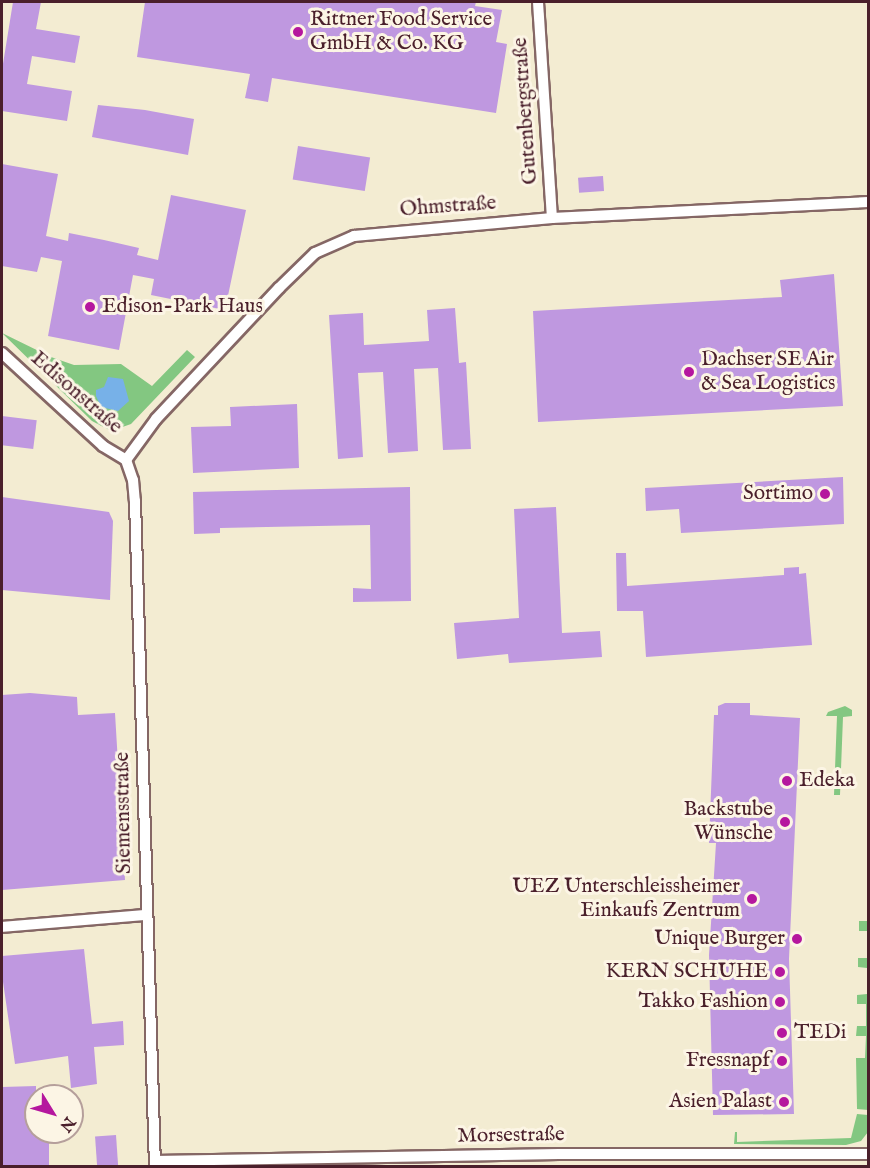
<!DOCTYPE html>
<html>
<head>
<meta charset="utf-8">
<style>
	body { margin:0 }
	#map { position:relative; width:870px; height:1168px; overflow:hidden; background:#f3ecd2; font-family:"IM FELL English",serif }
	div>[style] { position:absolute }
	.green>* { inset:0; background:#83c781 }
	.water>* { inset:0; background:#77b1e8 }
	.building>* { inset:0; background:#bf98e0; transform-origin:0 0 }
	.roads { filter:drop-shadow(2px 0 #856765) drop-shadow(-2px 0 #856765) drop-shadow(0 2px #856765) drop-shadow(0 -2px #856765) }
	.minor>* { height:10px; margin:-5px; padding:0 5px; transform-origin:5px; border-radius:5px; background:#fff }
	.dots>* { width:16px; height:16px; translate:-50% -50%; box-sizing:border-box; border:3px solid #fcf5e5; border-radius:50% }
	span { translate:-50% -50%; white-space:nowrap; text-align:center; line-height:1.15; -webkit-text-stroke:6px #fcf5e5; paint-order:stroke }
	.poi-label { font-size:21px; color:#4a1f2b }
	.left { translate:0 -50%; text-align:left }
	.right { translate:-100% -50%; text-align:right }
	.street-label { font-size:21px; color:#4a1f2b }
	.frame { position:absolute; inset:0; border:3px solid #4a1f2b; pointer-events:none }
	.north { position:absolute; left:24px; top:1084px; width:60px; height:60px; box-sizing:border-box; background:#fcf5e5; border:2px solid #b59f9b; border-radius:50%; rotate:127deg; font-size:16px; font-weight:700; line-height:24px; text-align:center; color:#4a1f2b }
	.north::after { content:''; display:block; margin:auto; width:21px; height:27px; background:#b5179e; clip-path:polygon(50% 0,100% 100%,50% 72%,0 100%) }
</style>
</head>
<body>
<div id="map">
	<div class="green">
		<div style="clip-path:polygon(2px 333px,51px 357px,74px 365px,121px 364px,152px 386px,187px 350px,195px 357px,131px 424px,111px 431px,92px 421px)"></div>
		<div style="clip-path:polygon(845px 706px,852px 710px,852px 716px,843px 717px,840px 795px,834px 795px,837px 716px,826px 716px,828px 712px)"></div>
		<div style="clip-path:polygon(868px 915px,868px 1110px,857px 1109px,856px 1058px,865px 1058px,866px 1036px,856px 1036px,857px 1026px,866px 1026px,866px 1004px,857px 1004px,857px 995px,867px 994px,867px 968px,858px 967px,858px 958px,868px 958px,868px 931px,859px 931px,859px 921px,868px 921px)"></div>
		<div style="clip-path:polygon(857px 1114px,868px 1115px,868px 1132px,861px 1141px,846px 1145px,734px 1144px,735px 1132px,737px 1132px,737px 1142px,851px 1138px)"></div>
	</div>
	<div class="water">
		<div style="clip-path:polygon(108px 377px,123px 379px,129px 401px,118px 411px,101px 407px,96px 396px,96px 390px,104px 387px)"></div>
	</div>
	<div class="building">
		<div style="clip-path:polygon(13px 2px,41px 2px,36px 29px,80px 36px,75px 63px,32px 56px,27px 84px,72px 91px,67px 121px,2px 111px,2px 70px)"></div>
		<div style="clip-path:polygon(145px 2px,476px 2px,475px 6px,502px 10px,496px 42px,507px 44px,496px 113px,272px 78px,268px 102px,245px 98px,250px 74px,137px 57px)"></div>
		<div style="clip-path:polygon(98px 105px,145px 110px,194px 119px,188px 155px,92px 137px)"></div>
		<div style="left:298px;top:146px;width:73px;height:34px;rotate:9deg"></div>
		<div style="clip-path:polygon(2px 164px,58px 174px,46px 236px,68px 241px,69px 233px,104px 240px,139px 248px,137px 255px,158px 260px,171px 195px,246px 210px,225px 310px,151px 295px,154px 279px,133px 275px,119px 350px,48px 336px,62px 261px,41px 257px,37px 272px,2px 266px)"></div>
		<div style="left:603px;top:176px;width:15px;height:25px;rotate:86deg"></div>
		<div style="clip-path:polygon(834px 274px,843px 406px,538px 422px,533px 311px,782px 297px,780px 280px)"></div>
		<div style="clip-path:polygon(455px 308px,459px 363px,466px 362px,471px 449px,443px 450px,438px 368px,414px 369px,418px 451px,388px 453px,383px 372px,358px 373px,363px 457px,338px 459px,329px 315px,363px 313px,364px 345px,429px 341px,427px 310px)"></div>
		<div style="clip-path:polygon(297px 404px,299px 468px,193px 473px,191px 427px,231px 426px,230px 407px)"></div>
		<div style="left:2px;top:416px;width:35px;height:29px;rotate:7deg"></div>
		<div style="clip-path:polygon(843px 477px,844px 524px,681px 533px,679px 509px,646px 511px,645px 488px)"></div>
		<div style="clip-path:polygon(410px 487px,411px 601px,353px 602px,353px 588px,371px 589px,370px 525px,220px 528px,220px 533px,194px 534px,193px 492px)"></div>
		<div style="clip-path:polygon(2px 497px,109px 512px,113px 521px,110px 600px,2px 590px)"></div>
		<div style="clip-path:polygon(556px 507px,562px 633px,600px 631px,602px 657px,509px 663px,508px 654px,457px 659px,454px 623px,519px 618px,514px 509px)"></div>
		<div style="clip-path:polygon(616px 553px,626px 553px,627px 586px,784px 575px,784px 568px,799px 567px,799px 574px,806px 573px,812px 645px,646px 657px,643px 611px,617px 611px)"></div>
		<div style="clip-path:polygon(30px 693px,77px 697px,78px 715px,115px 713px,125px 880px,2px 890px,2px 695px)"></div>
		<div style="clip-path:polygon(725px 703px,750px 703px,750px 715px,800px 718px,789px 959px,794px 1114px,713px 1115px,709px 955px,716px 843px,709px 843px,714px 715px,718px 715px,718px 706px)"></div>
		<div style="clip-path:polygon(84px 949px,92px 1024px,123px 1021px,124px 1045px,94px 1047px,97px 1084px,71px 1088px,68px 1056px,15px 1064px,2px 975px,2px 956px)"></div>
		<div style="clip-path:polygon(36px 1086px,36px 1132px,49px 1132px,49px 1167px,2px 1167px,2px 1087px)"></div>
		<div style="left:116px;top:1135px;width:32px;height:21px;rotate:86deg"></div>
	</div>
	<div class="roads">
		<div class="minor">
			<div style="left:538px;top:2px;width:216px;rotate:86.3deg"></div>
			<div style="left:2px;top:353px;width:137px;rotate:42.6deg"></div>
			<div style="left:103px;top:446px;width:27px;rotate:31deg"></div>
			<div style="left:126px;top:460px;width:51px;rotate:-53.8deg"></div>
			<div style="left:156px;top:419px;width:180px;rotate:-46.8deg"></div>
			<div style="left:279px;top:288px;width:50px;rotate:-44.2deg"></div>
			<div style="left:315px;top:253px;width:43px;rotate:-23.6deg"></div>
			<div style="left:354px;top:236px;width:199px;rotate:-5.2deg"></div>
			<div style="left:552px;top:218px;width:316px;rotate:-2.9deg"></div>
			<div style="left:126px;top:460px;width:21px;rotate:71deg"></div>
			<div style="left:133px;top:480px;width:21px;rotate:85deg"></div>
			<div style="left:135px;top:501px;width:665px;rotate:88.28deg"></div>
			<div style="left:2px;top:927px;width:144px;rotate:-4.8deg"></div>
			<div style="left:155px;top:1161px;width:404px;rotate:-1deg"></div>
			<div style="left:559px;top:1154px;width:309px"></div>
		</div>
	</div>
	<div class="dots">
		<div style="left:298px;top:32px;background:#b5179e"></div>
		<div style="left:90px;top:307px;background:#b5179e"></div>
		<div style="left:689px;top:372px;background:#b5179e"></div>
		<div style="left:825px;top:494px;background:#b5179e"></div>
		<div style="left:787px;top:781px;background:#b5179e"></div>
		<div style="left:785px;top:822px;background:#b5179e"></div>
		<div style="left:752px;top:899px;background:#b5179e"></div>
		<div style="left:797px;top:939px;background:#b5179e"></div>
		<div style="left:780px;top:972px;background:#b5179e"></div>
		<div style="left:780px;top:1002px;background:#b5179e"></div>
		<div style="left:782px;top:1033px;background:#b5179e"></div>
		<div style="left:782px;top:1061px;background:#b5179e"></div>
		<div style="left:784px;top:1102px;background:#b5179e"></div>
	</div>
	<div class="poi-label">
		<span class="left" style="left:310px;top:32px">Rittner Food Service<br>GmbH &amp; Co. KG</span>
		<span class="left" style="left:102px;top:307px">Edison-Park Haus</span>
		<span class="left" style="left:701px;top:372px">Dachser SE Air<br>&amp; Sea Logistics</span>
		<span class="right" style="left:813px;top:494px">Sortimo</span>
		<span class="left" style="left:799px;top:781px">Edeka</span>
		<span class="right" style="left:773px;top:822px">Backstube<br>Wünsche</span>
		<span class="right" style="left:740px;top:899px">UEZ Unterschleissheimer<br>Einkaufs Zentrum</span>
		<span class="right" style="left:785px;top:939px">Unique Burger</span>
		<span class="right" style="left:768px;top:972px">KERN SCHUHE</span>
		<span class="right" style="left:768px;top:1002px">Takko Fashion</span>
		<span class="left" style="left:794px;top:1033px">TEDi</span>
		<span class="right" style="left:770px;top:1061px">Fressnapf</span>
		<span class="right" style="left:772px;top:1102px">Asien Palast</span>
	</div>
	<div class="street-label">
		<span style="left:526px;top:111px;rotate:-94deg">Gutenbergstraße</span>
		<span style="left:448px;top:207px;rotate:-4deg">Ohmstraße</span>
		<span style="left:76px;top:393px;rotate:41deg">Edisonstraße</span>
		<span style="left:124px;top:813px;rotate:-91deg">Siemensstraße</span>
		<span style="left:511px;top:1136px;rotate:-1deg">Morsestraße</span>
	</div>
	<div class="frame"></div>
	<div class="north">N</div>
</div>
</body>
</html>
